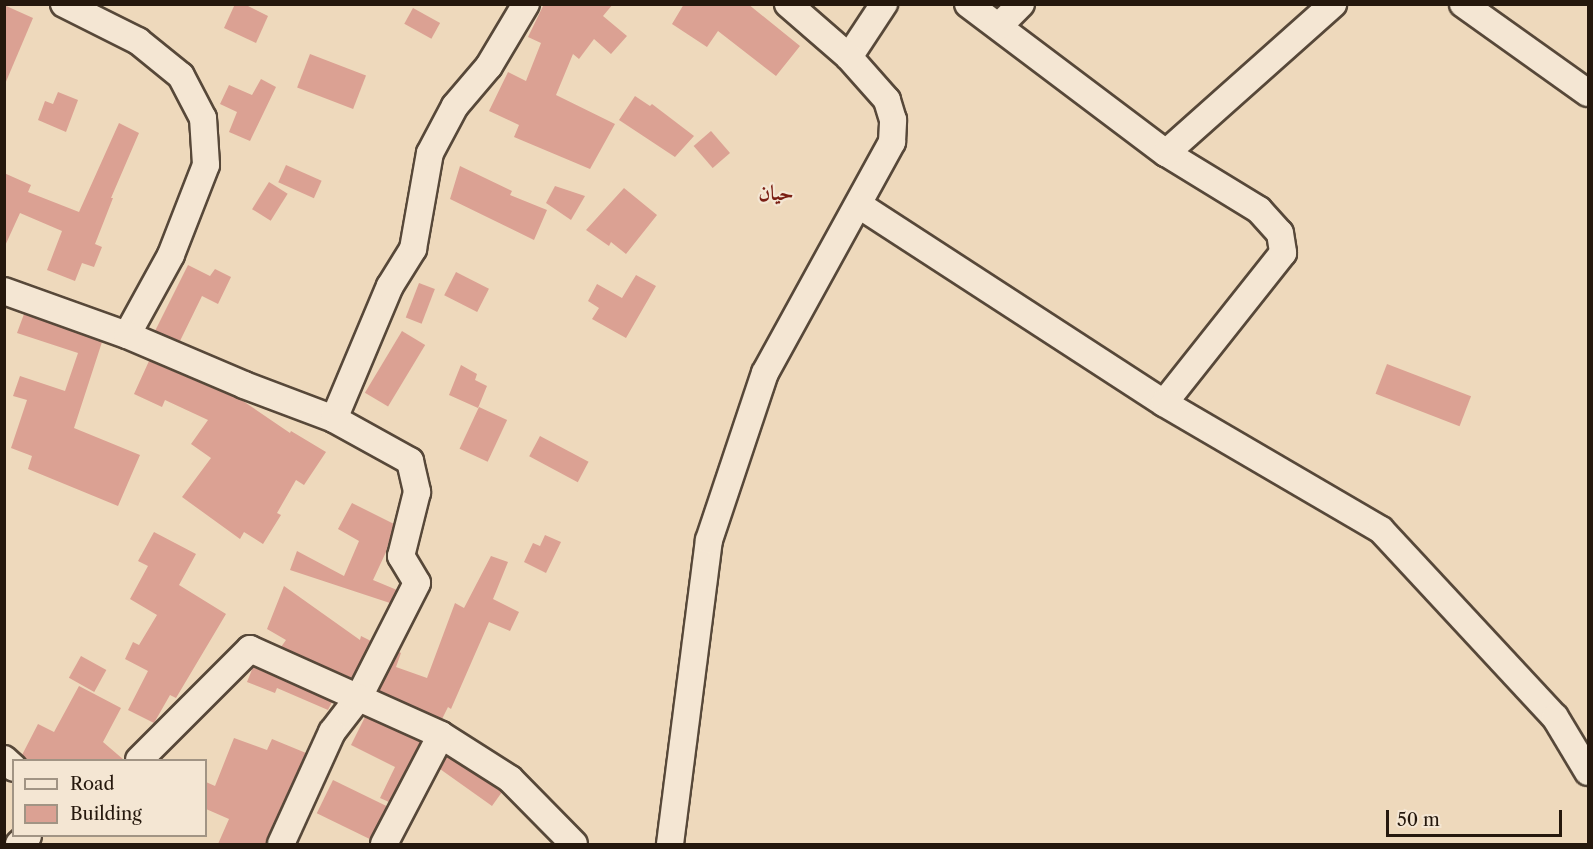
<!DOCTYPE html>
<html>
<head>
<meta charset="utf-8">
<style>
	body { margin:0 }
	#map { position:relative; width:1593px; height:849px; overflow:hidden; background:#eed9bc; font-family:"Libre Caslon Text",Amiri,serif }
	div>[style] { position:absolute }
	.building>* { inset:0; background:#dba193; transform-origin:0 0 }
	.roads { filter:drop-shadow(2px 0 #574839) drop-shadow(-2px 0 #574839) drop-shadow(0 2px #574839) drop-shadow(0 -2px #574839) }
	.street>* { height:26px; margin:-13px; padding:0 13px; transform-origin:13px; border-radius:13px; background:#f4e6d3 }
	span { translate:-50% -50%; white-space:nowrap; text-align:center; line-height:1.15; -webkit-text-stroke:4.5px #f4e6d3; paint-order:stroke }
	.district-label { font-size:21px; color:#7a1f14; font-weight:700 }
	.frame { position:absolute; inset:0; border:6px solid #25180d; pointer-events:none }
	.legend { position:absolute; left:12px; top:759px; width:195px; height:78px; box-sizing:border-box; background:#f4e6d3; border:2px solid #a19484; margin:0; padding:8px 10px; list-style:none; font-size:18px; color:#25180d }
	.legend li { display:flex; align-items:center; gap:12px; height:30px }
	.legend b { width:30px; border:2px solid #a19484 }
	.scale { position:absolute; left:1386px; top:810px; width:176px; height:27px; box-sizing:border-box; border:3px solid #25180d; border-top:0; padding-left:8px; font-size:18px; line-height:21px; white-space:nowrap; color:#25180d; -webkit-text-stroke:4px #f4e6d3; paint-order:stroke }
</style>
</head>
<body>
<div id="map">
	<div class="building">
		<div style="clip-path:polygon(235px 4px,244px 4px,268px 16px,256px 43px,224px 28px)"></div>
		<div style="clip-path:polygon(544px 4px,613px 4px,603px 16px,627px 36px,611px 54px,594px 39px,579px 59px,573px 54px,556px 95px,615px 124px,590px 169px,514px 137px,519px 125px,489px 111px,508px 72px,526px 81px,541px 43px,528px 37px)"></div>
		<div style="clip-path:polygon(684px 4px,748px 4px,800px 46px,776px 76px,718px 31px,707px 47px,672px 24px)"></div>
		<div style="clip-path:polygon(4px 5px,33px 18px,5px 84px,4px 84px)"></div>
		<div style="left:413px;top:8px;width:31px;height:18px;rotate:29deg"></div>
		<div style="left:310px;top:54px;width:60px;height:36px;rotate:21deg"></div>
		<div style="clip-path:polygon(261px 79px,276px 87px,250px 141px,229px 132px,237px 112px,220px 104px,229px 85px,252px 95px)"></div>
		<div style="clip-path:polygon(58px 92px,78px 100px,66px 132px,38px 120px,45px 101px,53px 104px)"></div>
		<div style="clip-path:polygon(635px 96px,650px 106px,652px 104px,694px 136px,675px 157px,619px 120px)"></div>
		<div style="clip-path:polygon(119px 123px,139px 133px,111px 198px,113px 198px,95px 244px,102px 247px,94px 267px,82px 263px,75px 281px,47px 270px,62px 231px,20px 213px,4px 248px,4px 173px,31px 185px,28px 192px,79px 212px)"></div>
		<div style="left:711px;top:131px;width:29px;height:23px;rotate:49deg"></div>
		<div style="left:286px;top:165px;width:39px;height:19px;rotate:24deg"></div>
		<div style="clip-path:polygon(460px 166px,512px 191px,510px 195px,547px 210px,534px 240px,450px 199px)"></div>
		<div style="left:269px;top:182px;width:22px;height:32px;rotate:32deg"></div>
		<div style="clip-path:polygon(555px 186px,585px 196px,571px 220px,546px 203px)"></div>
		<div style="clip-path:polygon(624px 188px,657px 215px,626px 254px,611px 242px,609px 246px,586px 230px)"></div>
		<div style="clip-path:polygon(188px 265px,210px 276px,215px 269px,231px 277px,218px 304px,202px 296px,180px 341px,155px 331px)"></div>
		<div style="left:456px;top:272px;width:37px;height:26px;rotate:27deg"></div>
		<div style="clip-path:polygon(636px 275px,656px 286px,626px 338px,592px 319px,599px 308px,588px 301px,597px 284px,622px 298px)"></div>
		<div style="left:419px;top:283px;width:17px;height:37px;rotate:21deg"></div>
		<div style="clip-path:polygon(24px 314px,102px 342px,74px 428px,140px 455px,118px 506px,28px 469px,32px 456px,11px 448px,27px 400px,13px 396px,20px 376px,65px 391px,78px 353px,17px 333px)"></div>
		<div style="left:402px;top:331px;width:27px;height:72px;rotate:31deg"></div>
		<div style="clip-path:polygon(149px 361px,243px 401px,290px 433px,291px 431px,326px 452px,304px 485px,296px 480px,277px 513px,281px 515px,263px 544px,244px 532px,240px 539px,182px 497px,211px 458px,191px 444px,208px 420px,165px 400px,162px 407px,134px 394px)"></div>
		<div style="left:1387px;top:364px;width:90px;height:32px;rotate:21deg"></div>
		<div style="clip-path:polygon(461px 365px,477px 374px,475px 380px,487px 386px,478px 408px,449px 395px)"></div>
		<div style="left:479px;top:407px;width:31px;height:46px;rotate:25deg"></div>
		<div style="left:540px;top:436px;width:55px;height:23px;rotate:28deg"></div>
		<div style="clip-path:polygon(352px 503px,394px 524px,386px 552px,373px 580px,397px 590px,390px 603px,290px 570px,297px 551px,344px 576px,359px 541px,338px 529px)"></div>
		<div style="clip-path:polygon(154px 532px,196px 554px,179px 585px,226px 614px,176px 698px,170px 695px,154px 723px,128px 710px,148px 671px,125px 659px,133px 642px,139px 645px,157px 615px,130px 599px,148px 566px,138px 561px)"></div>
		<div style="clip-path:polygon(545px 535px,561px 542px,546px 573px,524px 562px,533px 543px,540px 546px)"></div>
		<div style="clip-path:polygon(491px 556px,508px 562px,493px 599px,519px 612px,510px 631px,489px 622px,451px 709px,448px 707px,442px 719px,379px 691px,399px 652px,401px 653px,396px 667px,427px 678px,455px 603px,464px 608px)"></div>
		<div style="clip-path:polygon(284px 586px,360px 640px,361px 636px,371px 641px,352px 678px,281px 647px,286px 640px,267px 629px)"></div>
		<div style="left:81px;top:656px;width:29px;height:25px;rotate:29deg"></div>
		<div style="clip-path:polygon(253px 667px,332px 702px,328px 710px,277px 688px,275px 693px,247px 682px)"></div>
		<div style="clip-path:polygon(79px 686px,121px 708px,103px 742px,124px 760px,26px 760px,22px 755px,38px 724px,54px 732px)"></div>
		<div style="clip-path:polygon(365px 717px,420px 742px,389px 802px,380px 798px,395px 767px,351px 745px)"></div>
		<div style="clip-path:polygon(234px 738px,267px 750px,272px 739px,306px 753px,266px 844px,218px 844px,229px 819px,206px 809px,206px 782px,215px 786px)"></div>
		<div style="clip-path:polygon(447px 756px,502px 792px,492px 806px,440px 769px)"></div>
		<div style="left:333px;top:780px;width:60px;height:37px;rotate:26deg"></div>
	</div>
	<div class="roads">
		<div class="street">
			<div style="left:64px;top:4px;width:83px;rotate:26.6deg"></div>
			<div style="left:138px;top:41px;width:55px;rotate:39.1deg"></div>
			<div style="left:181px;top:76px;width:47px;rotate:62.4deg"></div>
			<div style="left:203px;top:118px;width:47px;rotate:86.3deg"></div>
			<div style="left:206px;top:165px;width:97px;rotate:111.3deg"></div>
			<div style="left:171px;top:255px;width:91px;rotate:118.8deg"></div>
			<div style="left:968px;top:4px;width:248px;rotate:37deg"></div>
			<div style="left:1166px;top:153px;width:109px;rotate:31.5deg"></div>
			<div style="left:1259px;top:210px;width:31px;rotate:48deg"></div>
			<div style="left:1280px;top:233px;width:20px;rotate:81deg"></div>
			<div style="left:1283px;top:253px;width:191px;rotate:128.4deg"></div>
			<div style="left:1463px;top:4px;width:153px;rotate:35.5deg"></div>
			<div style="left:999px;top:26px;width:31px;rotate:-45deg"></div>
			<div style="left:849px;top:57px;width:64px;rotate:-56.6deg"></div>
			<div style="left:1166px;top:153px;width:224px;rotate:-41.7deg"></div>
			<div style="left:859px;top:205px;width:364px;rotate:33deg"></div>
			<div style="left:1164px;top:403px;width:251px;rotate:30.3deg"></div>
			<div style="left:1381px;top:530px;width:255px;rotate:47.1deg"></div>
			<div style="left:1555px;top:717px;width:64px;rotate:59deg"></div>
			<div style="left:4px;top:291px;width:131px;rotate:19.7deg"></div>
			<div style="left:127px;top:335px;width:127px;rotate:23.1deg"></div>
			<div style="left:244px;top:385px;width:96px;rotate:20.7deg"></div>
			<div style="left:334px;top:419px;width:87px;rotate:28.9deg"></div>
			<div style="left:410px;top:461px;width:32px;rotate:77deg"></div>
			<div style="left:417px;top:492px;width:66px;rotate:104deg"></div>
			<div style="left:401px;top:556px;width:31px;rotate:59deg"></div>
			<div style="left:417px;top:583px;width:128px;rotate:117deg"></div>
			<div style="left:359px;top:697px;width:44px;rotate:127.6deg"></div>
			<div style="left:332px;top:732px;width:123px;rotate:114.5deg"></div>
			<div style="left:334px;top:419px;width:144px;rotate:-67.2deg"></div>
			<div style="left:390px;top:286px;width:44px;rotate:-58.1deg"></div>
			<div style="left:413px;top:249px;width:97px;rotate:-80deg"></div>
			<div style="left:430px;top:153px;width:53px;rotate:-62deg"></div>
			<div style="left:455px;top:106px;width:52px;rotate:-49.6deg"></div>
			<div style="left:489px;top:66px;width:72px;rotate:-59.2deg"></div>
			<div style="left:4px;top:759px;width:13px;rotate:42deg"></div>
			<div style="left:139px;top:760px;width:157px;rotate:-45deg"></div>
			<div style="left:250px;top:649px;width:209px;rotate:24.2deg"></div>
			<div style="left:441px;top:735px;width:82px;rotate:32.5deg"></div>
			<div style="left:510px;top:779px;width:91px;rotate:45.4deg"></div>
			<div style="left:19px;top:844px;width:12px;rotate:-42deg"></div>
			<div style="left:384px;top:844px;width:123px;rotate:-62.4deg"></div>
			<div style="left:670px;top:844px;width:306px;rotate:-82.7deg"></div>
			<div style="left:709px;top:540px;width:176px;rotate:-71.5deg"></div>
			<div style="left:765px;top:373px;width:264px;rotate:-61.2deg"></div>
			<div style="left:892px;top:142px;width:22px;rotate:-87deg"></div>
			<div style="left:893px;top:120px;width:21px;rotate:-107deg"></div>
			<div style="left:887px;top:100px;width:57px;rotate:-131.5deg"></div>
			<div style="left:849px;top:57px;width:81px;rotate:-139deg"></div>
		</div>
	</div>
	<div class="district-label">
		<span style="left:776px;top:193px">حيان</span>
	</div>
	<div class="frame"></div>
	<ul class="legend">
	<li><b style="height:8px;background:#f4e6d3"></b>Road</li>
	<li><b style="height:16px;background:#dba193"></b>Building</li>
	</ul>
	<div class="scale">50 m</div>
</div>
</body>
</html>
